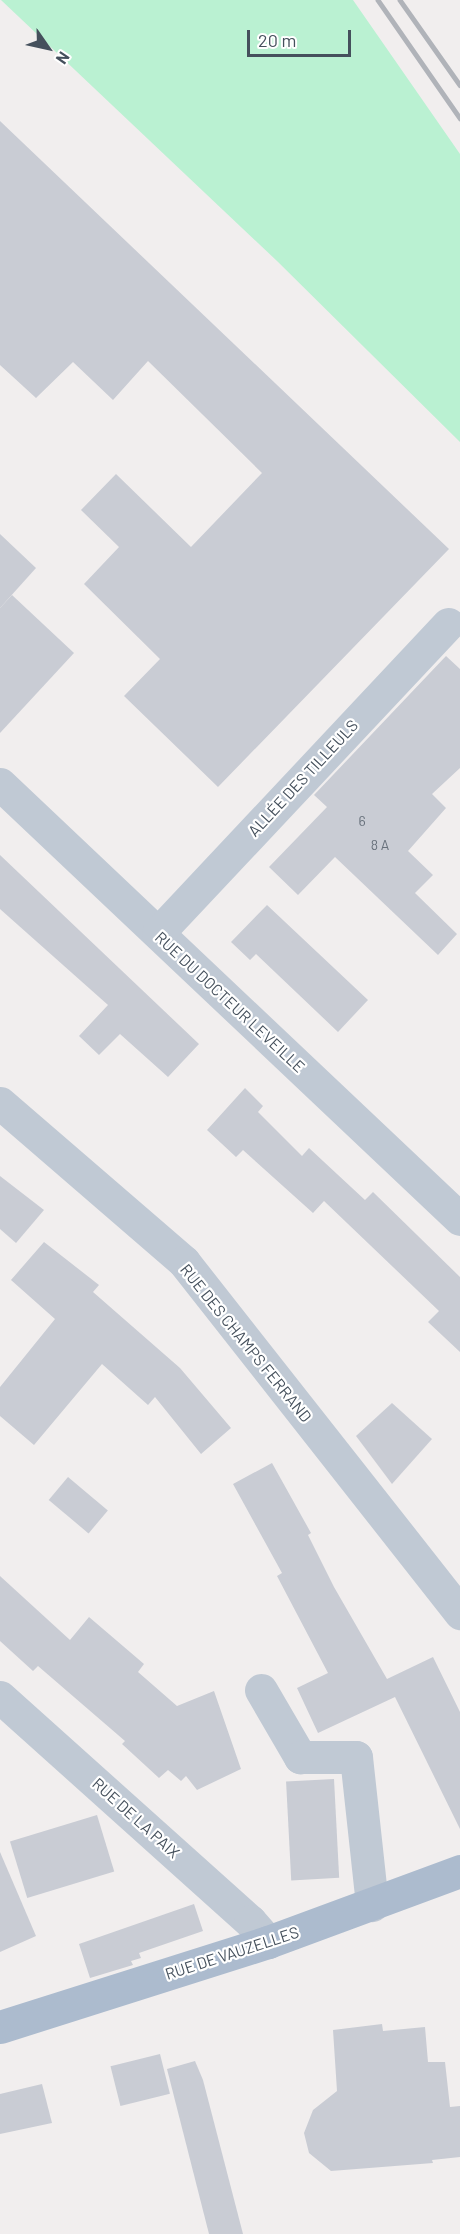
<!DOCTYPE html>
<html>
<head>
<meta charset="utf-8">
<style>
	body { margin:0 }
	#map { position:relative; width:460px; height:2234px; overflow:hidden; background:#f1eeee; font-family:Barlow,sans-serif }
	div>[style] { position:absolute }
	.green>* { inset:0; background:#baf1d2 }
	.building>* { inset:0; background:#c9ccd4; transform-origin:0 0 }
	.minor>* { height:33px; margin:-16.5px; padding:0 16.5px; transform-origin:16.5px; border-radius:16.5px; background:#c0c9d4 }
	.major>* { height:33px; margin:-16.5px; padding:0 16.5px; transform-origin:16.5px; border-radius:16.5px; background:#acbbce }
	.rail>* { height:4.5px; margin:-2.25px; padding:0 2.25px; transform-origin:2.25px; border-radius:2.25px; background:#b0b3b9 }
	span { translate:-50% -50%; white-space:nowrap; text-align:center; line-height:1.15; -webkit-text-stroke:4.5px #fff; paint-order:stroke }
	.number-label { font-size:14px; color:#666f7a }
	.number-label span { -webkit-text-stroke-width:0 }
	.street-label { font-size:16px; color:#45505c }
	.north { position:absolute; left:18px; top:18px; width:60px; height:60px; -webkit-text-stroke:4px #fff; paint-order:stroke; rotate:124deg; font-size:16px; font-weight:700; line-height:24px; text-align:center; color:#45505c }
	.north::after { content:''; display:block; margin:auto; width:21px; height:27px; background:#45505c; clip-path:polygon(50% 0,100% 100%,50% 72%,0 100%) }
	.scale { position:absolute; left:247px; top:30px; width:104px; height:27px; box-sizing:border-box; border:3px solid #45505c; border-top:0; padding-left:8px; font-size:18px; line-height:21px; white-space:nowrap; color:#45505c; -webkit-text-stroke:4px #fff; paint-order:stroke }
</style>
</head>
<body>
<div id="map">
	<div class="green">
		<div style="clip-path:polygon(1px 0,353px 0,460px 154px,460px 442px,277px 261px)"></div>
	</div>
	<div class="building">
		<div style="clip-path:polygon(0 121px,449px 549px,218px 787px,124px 696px,160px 659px,84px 584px,119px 547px,81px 510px,116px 474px,191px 547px,262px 473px,148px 361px,113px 400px,73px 362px,36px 398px,0 365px)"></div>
		<div style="clip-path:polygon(0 534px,36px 568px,0 608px)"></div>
		<div style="clip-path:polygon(12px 595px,74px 653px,0 733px,0 608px)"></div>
		<div style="clip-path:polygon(446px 656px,460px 669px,460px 768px,432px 794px,446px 808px,408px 851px,433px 875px,415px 893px,457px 934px,438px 955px,335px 857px,298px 895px,269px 867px,327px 807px,314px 795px)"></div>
		<div style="clip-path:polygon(0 855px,199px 1044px,168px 1077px,120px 1034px,99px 1055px,79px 1036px,108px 1005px,0 909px)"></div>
		<div style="clip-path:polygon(267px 905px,368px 1000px,338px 1032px,256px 954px,250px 960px,231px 942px)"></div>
		<div style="clip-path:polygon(245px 1088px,263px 1106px,258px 1112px,302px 1156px,309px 1148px,365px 1200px,373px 1192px,460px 1277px,460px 1352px,428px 1322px,439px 1311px,324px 1201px,313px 1213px,243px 1150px,236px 1157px,207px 1130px)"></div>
		<div style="clip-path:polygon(0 1176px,44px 1210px,16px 1243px,0 1229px)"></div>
		<div style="clip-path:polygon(44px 1242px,99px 1285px,93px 1292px,180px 1368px,231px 1428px,201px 1454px,155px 1397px,148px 1405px,102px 1364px,34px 1445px,0 1416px,0 1387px,55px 1319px,11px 1280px)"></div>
		<div style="clip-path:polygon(392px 1403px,432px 1439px,392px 1484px,356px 1436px)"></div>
		<div style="clip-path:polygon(272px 1463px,311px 1533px,308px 1535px,334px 1587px,387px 1679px,433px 1657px,460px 1712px,460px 1829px,395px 1697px,318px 1733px,297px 1688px,328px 1673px,277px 1576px,282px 1573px,233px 1484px)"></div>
		<div style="left:68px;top:1477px;width:52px;height:30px;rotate:40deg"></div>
		<div style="clip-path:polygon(0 1576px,70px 1640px,89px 1617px,144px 1664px,138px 1672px,177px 1706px,214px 1691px,241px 1769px,197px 1790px,186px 1776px,181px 1781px,168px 1770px,159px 1778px,122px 1744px,125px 1741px,38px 1666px,33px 1671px,0 1641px)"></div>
		<div style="left:334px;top:1779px;width:99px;height:48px;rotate:87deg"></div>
		<div style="left:97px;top:1815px;width:59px;height:91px;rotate:73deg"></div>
		<div style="clip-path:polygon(0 1852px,36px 1936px,0 1952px)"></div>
		<div style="clip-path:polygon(194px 1904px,203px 1931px,139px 1953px,141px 1958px,131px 1961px,133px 1965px,90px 1978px,79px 1944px)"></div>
		<div style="clip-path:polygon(382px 2024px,383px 2031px,425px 2027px,428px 2062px,445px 2062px,450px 2107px,460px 2106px,460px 2157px,432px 2160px,433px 2163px,331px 2171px,309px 2153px,304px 2133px,313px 2110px,337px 2091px,333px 2030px)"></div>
		<div style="left:160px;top:2054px;width:41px;height:51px;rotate:76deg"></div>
		<div style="clip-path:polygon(195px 2061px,203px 2080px,243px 2234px,209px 2234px,167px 2069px)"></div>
		<div style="clip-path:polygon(42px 2084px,52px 2123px,0 2134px,0 2094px)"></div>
	</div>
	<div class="minor">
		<div style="left:0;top:784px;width:633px;rotate:43.4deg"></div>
		<div style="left:158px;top:933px;width:424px;rotate:-46.8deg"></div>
		<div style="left:0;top:1103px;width:243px;rotate:40.8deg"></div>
		<div style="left:184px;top:1262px;width:447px;rotate:51.8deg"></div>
		<div style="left:261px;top:1690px;width:78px;rotate:59.8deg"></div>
		<div style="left:300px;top:1757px;width:56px"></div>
		<div style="left:356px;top:1757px;width:149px;rotate:83.8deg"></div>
		<div style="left:0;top:1697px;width:336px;rotate:41.9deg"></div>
		<div style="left:250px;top:1921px;width:28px;rotate:49deg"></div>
	</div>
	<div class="major">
		<div style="left:0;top:2027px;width:281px;rotate:-17.6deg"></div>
		<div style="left:268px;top:1942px;width:205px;rotate:-20.3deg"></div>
	</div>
	<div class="rail">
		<div style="left:378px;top:0;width:144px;rotate:55.2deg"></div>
		<div style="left:400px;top:0;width:104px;rotate:54.8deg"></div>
	</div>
	<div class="number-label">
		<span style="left:362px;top:821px">6</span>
		<span style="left:380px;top:845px">8 A</span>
	</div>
	<div class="street-label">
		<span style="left:303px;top:778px;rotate:-47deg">ALLÉE DES TILLEULS</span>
		<span style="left:230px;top:1002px;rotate:43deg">RUE DU DOCTEUR LEVEILLE</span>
		<span style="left:246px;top:1343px;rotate:51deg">RUE DES CHAMPS FERRAND</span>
		<span style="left:136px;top:1818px;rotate:42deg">RUE DE LA PAIX</span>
		<span style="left:232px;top:1953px;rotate:-18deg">RUE DE VAUZELLES</span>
	</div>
	<div class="north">N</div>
	<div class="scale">20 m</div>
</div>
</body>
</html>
